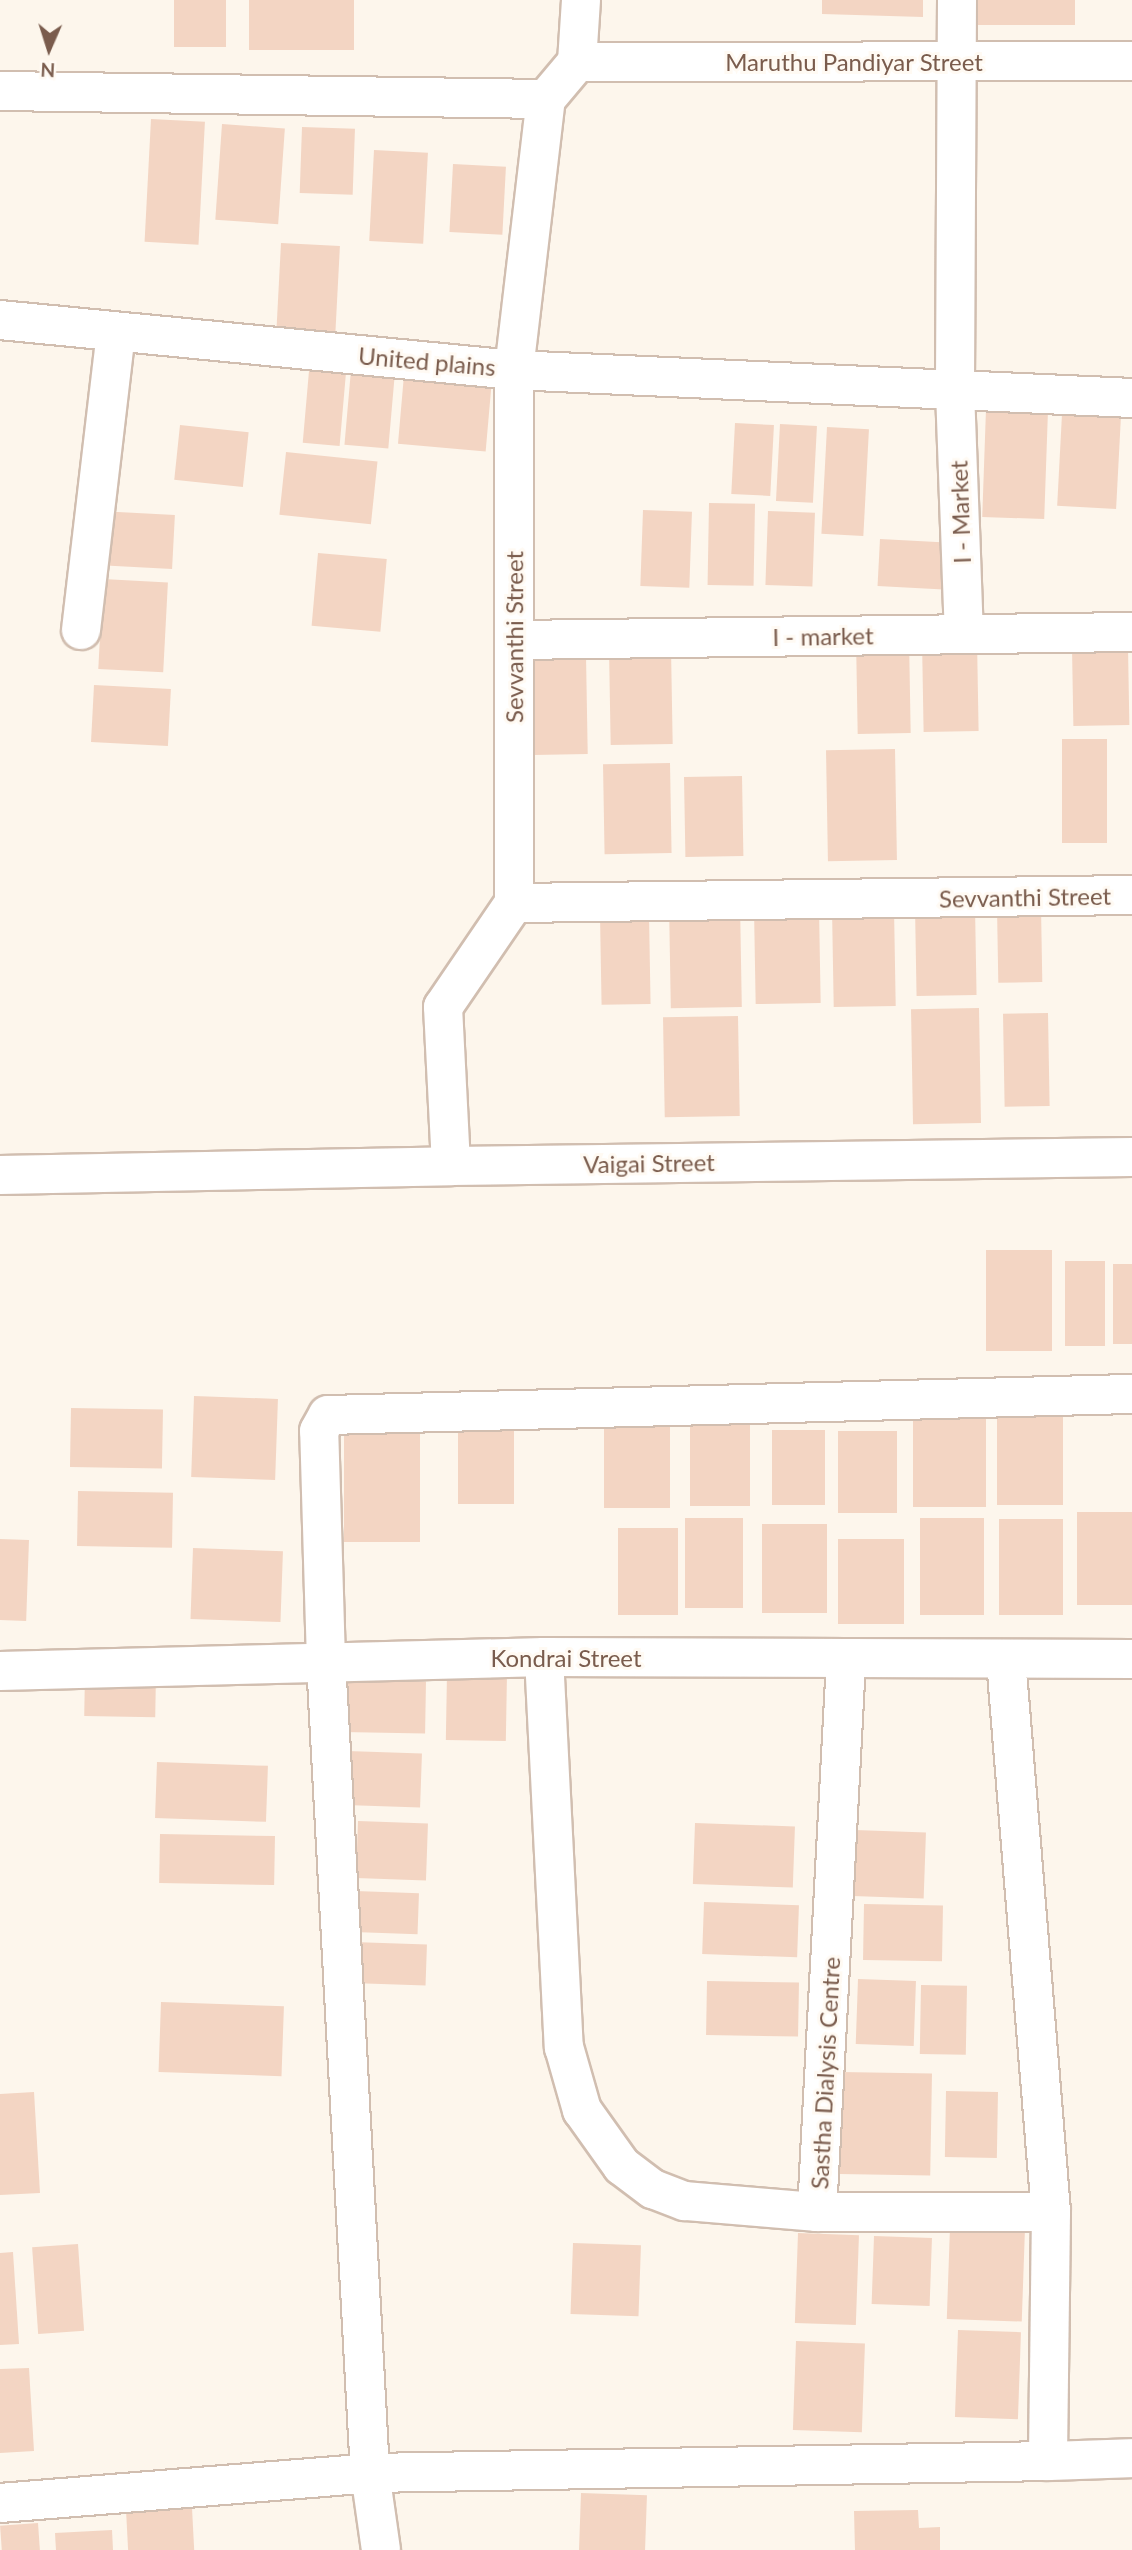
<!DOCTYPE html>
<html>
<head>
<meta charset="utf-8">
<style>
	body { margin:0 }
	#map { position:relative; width:1132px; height:2550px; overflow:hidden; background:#fdf6ec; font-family:Lato,sans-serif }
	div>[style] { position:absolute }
	.building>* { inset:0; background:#f3d5c3; transform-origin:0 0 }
	.roads { filter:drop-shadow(2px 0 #d1beb0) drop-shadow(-2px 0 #d1beb0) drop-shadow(0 2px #d1beb0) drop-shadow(0 -2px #d1beb0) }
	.minor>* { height:38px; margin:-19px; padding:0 19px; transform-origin:19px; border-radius:19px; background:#fff }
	span { translate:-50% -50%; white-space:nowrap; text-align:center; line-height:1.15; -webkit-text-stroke:6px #fffaf3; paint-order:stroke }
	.street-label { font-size:24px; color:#7a5c4d }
	.north { position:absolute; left:14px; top:14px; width:70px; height:70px; -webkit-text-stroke:5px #fffaf3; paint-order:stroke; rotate:183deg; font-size:19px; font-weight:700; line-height:28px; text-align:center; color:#7a5c4d }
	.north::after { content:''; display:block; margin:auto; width:24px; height:32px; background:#7a5c4d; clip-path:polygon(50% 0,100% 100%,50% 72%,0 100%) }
</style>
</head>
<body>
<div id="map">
	<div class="building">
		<div style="left:174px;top:0;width:52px;height:47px"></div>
		<div style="left:249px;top:0;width:105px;height:50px"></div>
		<div style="clip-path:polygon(822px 0,923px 0,923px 17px,822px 14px)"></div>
		<div style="left:974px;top:0;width:101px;height:25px"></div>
		<div style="left:151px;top:119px;width:54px;height:123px;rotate:3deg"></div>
		<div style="left:222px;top:124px;width:63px;height:96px;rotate:4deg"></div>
		<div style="left:302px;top:127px;width:53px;height:66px;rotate:2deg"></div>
		<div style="left:374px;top:150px;width:54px;height:91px;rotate:3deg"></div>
		<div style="left:453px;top:164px;width:53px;height:68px;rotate:3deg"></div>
		<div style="left:281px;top:243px;width:59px;height:89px;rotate:3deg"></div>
		<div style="left:351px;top:370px;width:44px;height:75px;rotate:5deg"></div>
		<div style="left:309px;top:371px;width:37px;height:72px;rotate:5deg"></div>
		<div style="left:404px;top:375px;width:88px;height:69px;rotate:5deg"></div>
		<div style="left:986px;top:409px;width:62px;height:108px;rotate:2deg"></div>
		<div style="left:1062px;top:414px;width:59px;height:92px;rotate:3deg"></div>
		<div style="left:735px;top:423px;width:39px;height:71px;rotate:3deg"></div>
		<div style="left:780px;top:424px;width:37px;height:77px;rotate:3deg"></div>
		<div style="left:180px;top:425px;width:69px;height:55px;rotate:6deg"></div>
		<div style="left:827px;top:427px;width:42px;height:107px;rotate:3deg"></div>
		<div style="left:286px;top:452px;width:92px;height:63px;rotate:6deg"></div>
		<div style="left:709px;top:503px;width:46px;height:82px;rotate:1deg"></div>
		<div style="left:643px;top:510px;width:49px;height:76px;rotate:2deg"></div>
		<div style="left:99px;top:511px;width:76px;height:54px;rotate:3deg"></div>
		<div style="left:768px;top:511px;width:47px;height:74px;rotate:2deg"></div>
		<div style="left:880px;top:539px;width:66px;height:47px;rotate:3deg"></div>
		<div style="left:318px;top:553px;width:69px;height:73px;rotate:5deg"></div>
		<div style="left:103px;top:579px;width:65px;height:90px;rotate:3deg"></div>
		<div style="left:909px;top:637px;width:96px;height:53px;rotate:89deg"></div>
		<div style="left:977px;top:639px;width:92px;height:55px;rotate:89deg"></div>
		<div style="left:1128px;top:647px;width:78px;height:56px;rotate:89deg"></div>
		<div style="left:671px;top:648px;width:96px;height:62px;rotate:89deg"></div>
		<div style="left:586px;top:655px;width:99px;height:54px;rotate:89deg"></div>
		<div style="left:94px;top:685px;width:77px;height:57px;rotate:3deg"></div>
		<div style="left:1062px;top:739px;width:45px;height:104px"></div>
		<div style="left:895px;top:749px;width:111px;height:69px;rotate:89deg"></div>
		<div style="left:670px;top:763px;width:90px;height:67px;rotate:89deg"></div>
		<div style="left:742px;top:776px;width:80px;height:58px;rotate:89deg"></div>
		<div style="left:740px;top:903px;width:104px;height:71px;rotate:89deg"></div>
		<div style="left:975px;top:906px;width:89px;height:60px;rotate:89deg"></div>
		<div style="left:1041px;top:907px;width:75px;height:44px;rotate:89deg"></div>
		<div style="left:819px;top:908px;width:95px;height:65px;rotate:89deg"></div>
		<div style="left:894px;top:908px;width:98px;height:62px;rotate:89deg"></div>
		<div style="left:649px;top:914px;width:90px;height:49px;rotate:89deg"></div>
		<div style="left:979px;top:1008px;width:115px;height:68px;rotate:89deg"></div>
		<div style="left:1048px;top:1013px;width:93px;height:45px;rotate:89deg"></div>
		<div style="left:738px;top:1016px;width:100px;height:75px;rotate:89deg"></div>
		<div style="left:986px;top:1250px;width:66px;height:101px"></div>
		<div style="left:1065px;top:1261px;width:40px;height:85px"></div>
		<div style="left:1113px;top:1264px;width:19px;height:80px"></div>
		<div style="left:194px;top:1396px;width:84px;height:81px;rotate:2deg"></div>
		<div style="left:71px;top:1408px;width:92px;height:59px;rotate:1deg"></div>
		<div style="left:913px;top:1414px;width:73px;height:93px"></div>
		<div style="left:1063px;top:1414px;width:91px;height:66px;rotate:90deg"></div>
		<div style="left:604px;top:1418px;width:66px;height:90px"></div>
		<div style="left:458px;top:1421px;width:56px;height:83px"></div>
		<div style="left:690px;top:1422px;width:60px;height:84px"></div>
		<div style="left:772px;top:1430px;width:53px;height:75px"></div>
		<div style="left:897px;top:1431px;width:82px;height:59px;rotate:90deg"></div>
		<div style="left:344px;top:1433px;width:76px;height:109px"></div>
		<div style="left:78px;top:1491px;width:95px;height:55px;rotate:1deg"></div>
		<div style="left:1077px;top:1512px;width:55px;height:93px"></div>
		<div style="left:743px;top:1518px;width:90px;height:58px;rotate:90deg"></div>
		<div style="left:920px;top:1518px;width:64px;height:97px"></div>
		<div style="left:999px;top:1519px;width:64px;height:96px"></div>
		<div style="left:762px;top:1524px;width:65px;height:89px"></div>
		<div style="left:618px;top:1528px;width:60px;height:87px"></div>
		<div style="left:0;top:1539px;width:29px;height:81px;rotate:2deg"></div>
		<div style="left:838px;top:1539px;width:66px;height:85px"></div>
		<div style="left:193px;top:1548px;width:90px;height:71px;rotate:2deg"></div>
		<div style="left:85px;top:1672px;width:71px;height:44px;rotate:1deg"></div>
		<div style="left:447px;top:1673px;width:60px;height:67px;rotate:1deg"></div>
		<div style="left:343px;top:1680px;width:83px;height:52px;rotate:1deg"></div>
		<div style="left:347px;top:1751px;width:75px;height:54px;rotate:2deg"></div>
		<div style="left:157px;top:1762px;width:111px;height:56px;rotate:2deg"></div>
		<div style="left:358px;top:1821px;width:70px;height:57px;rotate:2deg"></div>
		<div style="left:695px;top:1823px;width:100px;height:61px;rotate:2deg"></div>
		<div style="left:855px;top:1830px;width:71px;height:66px;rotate:2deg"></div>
		<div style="left:160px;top:1834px;width:115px;height:49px;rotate:1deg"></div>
		<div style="left:355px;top:1891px;width:64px;height:41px;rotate:2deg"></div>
		<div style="left:704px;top:1902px;width:95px;height:52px;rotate:2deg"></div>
		<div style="left:864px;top:1904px;width:79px;height:56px;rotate:1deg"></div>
		<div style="left:353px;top:1942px;width:74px;height:41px;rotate:2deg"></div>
		<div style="left:858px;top:1979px;width:58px;height:65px;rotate:2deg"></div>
		<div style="left:707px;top:1981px;width:92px;height:54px;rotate:1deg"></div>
		<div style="left:921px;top:1985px;width:46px;height:69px;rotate:1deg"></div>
		<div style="left:161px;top:2002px;width:123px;height:70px;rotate:2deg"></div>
		<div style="left:841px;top:2072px;width:91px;height:102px;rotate:1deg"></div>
		<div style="left:946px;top:2091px;width:52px;height:66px;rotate:1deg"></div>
		<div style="clip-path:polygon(34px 2092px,40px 2193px,0 2195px,0 2094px)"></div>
		<div style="left:950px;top:2227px;width:75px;height:92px;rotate:2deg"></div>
		<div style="left:798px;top:2233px;width:61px;height:90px;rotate:2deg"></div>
		<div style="left:874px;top:2236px;width:58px;height:68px;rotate:2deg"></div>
		<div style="left:573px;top:2243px;width:68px;height:71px;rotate:2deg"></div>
		<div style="left:78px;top:2244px;width:87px;height:46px;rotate:86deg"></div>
		<div style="clip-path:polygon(13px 2252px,19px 2344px,0 2345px,0 2253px)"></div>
		<div style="left:958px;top:2330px;width:63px;height:87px;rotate:2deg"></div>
		<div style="left:796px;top:2341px;width:69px;height:89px;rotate:2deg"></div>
		<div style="clip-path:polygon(29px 2368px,34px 2451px,0 2453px,0 2369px)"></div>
		<div style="left:581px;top:2493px;width:66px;height:57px;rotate:2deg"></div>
		<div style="left:192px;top:2508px;width:42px;height:66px;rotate:87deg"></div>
		<div style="clip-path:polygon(918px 2510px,919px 2528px,940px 2527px,940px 2550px,855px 2550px,854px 2511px)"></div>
		<div style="left:38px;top:2523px;width:27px;height:38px;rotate:86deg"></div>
		<div style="clip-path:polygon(112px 2530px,113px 2550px,56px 2550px,55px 2533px)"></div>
	</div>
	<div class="roads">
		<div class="minor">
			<div style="left:957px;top:0;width:391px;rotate:90.3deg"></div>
			<div style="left:955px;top:391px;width:243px;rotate:87.9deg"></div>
			<div style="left:577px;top:62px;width:555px;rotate:-0.1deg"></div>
			<div style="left:0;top:91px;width:546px;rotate:0.84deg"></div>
			<div style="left:0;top:320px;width:516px;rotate:5.56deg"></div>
			<div style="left:514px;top:370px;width:273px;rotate:-83.3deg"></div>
			<div style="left:546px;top:99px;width:48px;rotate:-50deg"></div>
			<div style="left:577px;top:62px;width:62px;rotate:-86.3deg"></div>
			<div style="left:1132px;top:398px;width:619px;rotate:-177.41deg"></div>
			<div style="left:514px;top:370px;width:533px;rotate:90deg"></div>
			<div style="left:514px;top:903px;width:618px;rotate:-0.74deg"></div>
			<div style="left:81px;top:630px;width:300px;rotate:-83.3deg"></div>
			<div style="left:514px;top:640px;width:618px;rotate:-0.74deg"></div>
			<div style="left:514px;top:903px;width:126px;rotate:124.3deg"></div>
			<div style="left:443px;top:1007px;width:159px;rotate:87.1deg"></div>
			<div style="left:451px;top:1166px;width:681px;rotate:-0.76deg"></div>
			<div style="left:0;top:1175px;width:451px;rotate:-1.1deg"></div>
			<div style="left:544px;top:1657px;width:391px;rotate:87.1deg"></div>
			<div style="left:564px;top:2047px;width:66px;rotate:74.1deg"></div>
			<div style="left:582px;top:2110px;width:69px;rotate:54.5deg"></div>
			<div style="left:622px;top:2166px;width:39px;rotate:37deg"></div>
			<div style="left:653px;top:2189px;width:34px;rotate:21deg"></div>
			<div style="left:685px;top:2201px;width:132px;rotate:4.8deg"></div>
			<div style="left:1006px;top:1660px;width:554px;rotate:85.34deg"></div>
			<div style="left:846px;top:1661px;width:552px;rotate:93.01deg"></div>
			<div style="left:817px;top:2212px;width:234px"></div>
			<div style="left:1051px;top:2212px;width:249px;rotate:90.7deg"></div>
			<div style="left:1048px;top:2461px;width:84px;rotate:-2deg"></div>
			<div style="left:0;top:1671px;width:544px;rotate:-1.47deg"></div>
			<div style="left:544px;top:1657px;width:588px;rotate:0.19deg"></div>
			<div style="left:0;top:2503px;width:371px;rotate:-4.6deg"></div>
			<div style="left:370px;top:2473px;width:678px;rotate:-1.01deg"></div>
			<div style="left:381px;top:2550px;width:78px;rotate:-98.1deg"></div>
			<div style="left:370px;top:2473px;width:813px;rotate:-93.1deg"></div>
			<div style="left:326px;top:1661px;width:230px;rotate:-91.7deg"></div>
			<div style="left:319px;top:1431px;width:18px;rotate:-61deg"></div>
			<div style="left:328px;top:1415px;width:804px;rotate:-1.5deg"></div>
		</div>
	</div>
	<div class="street-label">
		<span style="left:854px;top:62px">Maruthu Pandiyar Street</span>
		<span style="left:427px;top:361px;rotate:5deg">United plains</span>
		<span style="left:960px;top:512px;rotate:-92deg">I - Market</span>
		<span style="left:823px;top:636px;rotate:-1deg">I - market</span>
		<span style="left:514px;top:637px;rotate:-90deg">Sevvanthi Street</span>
		<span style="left:1025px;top:897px;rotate:-1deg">Sevvanthi Street</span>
		<span style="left:649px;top:1163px;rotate:-1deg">Vaigai Street</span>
		<span style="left:566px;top:1658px">Kondrai Street</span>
		<span style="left:825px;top:2073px;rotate:-87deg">Sastha Dialysis Centre</span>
	</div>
	<div class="north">N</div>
</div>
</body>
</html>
